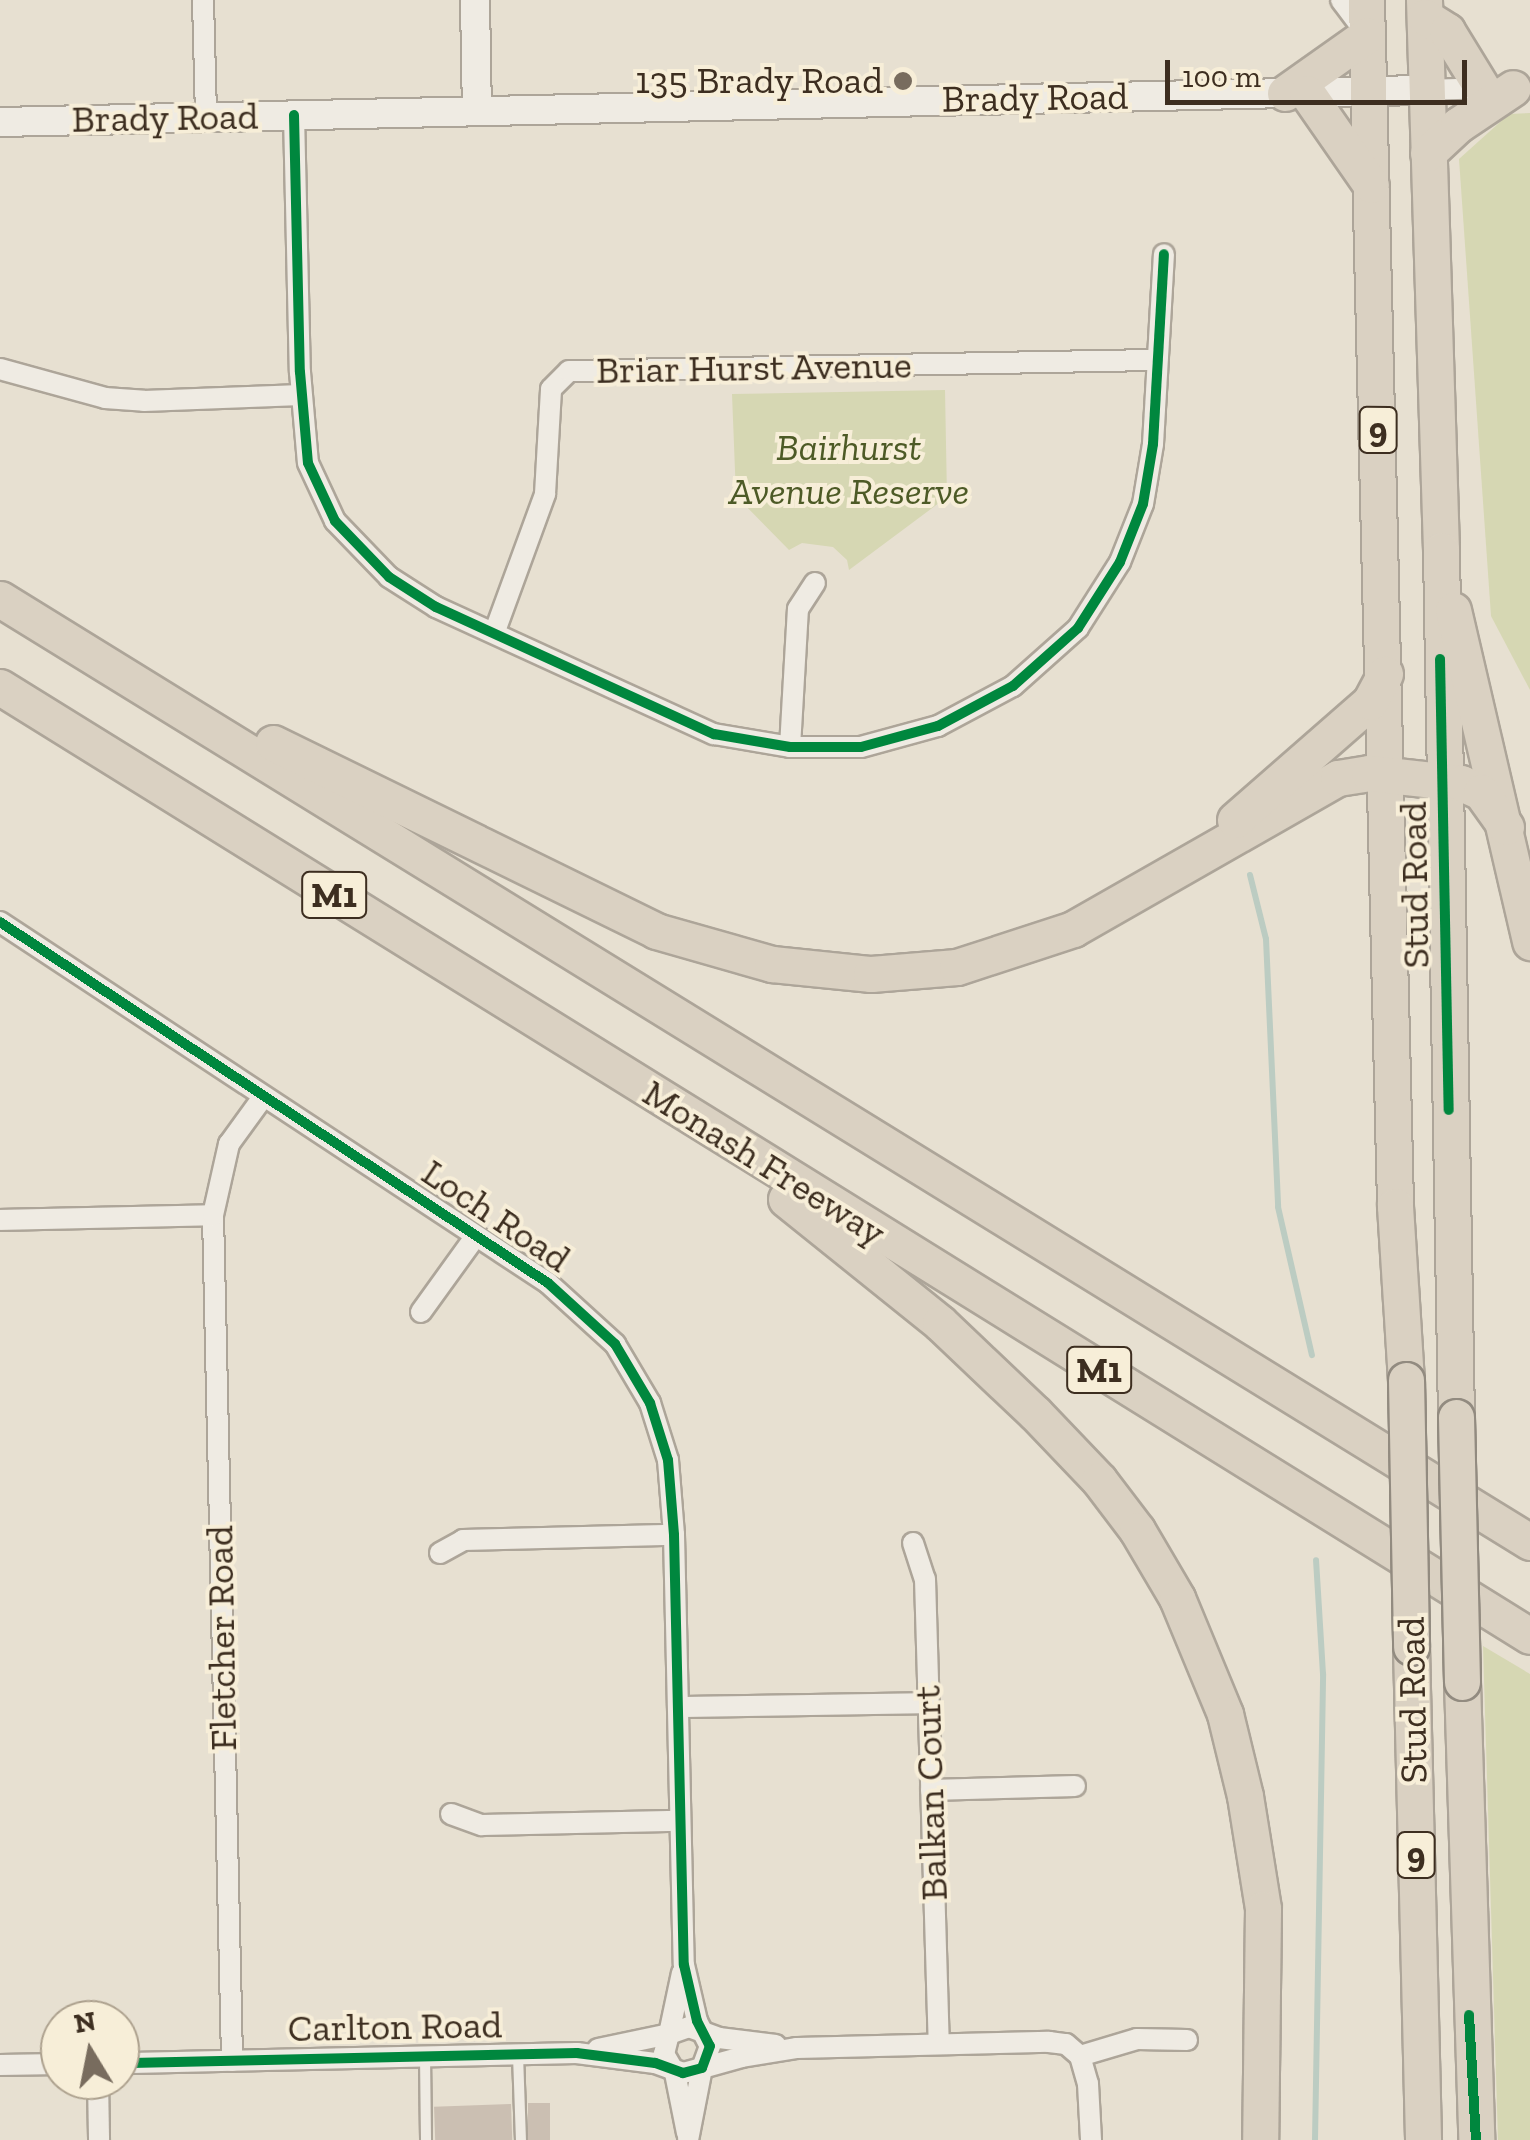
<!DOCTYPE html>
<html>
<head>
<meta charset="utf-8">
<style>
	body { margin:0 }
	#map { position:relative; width:1530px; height:2140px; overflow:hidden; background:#e7e0d1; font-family:"Zilla Slab",serif }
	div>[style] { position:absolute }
	.green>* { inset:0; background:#d6d7b3 }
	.stream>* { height:6px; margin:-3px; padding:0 3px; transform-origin:3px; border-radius:3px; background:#bcccc2 }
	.building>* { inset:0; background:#cbbfb2; transform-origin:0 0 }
	.roads { filter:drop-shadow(2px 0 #ada599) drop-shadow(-2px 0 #ada599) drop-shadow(0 2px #ada599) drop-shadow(0 -2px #ada599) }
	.lane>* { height:10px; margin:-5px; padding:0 5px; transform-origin:5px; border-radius:5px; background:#efebe3 }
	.street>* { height:20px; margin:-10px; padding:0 10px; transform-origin:10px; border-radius:10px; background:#efebe3 }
	.secondary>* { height:28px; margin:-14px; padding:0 14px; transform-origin:14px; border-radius:14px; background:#efebe3 }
	.highway>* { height:35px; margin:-17.5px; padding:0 17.5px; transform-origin:17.5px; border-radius:17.5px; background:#dad1c2 }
	.bridges { filter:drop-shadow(2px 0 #928b80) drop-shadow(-2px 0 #928b80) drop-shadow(0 2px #928b80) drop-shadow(0 -2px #928b80) }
	.highway-bridge>* { height:35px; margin:-17.5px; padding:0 17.5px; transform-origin:17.5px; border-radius:17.5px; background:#dad1c2 }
	.cycleway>* { height:10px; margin:-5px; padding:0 5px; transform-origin:5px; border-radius:5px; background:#00873e }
	.dots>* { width:28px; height:28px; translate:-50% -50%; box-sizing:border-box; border:5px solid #f7eed8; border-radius:50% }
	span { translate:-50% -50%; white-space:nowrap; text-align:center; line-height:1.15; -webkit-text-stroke:8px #f7eed8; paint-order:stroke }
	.shield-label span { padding:2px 8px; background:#f7eed8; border:2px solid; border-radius:8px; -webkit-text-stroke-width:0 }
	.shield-label { font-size:35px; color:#3d2e20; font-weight:700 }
	.poi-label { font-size:38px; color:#3d2e20 }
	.right { translate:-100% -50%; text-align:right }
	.street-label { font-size:38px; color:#3d2e20 }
	.park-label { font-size:38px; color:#4d5a26; font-style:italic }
	.north { position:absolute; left:40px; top:2000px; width:100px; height:100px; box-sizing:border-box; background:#f7eed8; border:2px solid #ada18e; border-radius:50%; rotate:350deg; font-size:28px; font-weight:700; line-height:40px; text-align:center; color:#3d2e20 }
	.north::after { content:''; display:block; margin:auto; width:35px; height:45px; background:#786c5e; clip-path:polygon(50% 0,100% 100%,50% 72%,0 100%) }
	.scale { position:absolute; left:1165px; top:60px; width:302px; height:45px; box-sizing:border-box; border:5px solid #3d2e20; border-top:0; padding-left:12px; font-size:30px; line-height:35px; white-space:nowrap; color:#3d2e20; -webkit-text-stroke:8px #f7eed8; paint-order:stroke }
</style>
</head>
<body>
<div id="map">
	<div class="green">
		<div style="clip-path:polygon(1530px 113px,1530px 690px,1491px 616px,1459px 159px,1509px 114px)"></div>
		<div style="clip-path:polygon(945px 390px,947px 497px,849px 570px,847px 560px,833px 547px,802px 543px,789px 550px,736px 496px,732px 394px)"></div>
		<div style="clip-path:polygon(1483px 1646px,1530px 1674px,1530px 2140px,1498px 2140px)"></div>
	</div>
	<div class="stream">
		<div style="left:1250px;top:875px;width:66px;rotate:76deg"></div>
		<div style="left:1266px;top:939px;width:268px;rotate:87.4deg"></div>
		<div style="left:1278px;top:1207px;width:152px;rotate:77.1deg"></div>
		<div style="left:1315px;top:2140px;width:466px;rotate:-89deg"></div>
		<div style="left:1323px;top:1674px;width:114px;rotate:-93.5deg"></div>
	</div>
	<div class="building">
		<div style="left:528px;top:2103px;width:22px;height:37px"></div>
		<div style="left:511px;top:2104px;width:36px;height:77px;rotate:88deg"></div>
	</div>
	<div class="roads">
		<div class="lane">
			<div style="left:518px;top:2055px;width:85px;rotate:88deg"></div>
			<div style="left:425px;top:2056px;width:84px;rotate:89.3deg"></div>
		</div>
		<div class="street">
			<div style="left:203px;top:0;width:117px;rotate:88.5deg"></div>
			<div style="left:1341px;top:0;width:36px;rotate:53deg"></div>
			<div style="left:1426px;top:90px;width:63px;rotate:-1.8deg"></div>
			<div style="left:294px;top:115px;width:257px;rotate:88.7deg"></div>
			<div style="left:300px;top:372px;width:91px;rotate:85deg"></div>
			<div style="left:308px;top:463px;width:64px;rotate:65deg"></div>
			<div style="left:335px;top:521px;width:78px;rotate:46deg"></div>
			<div style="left:389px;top:577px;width:56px;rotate:32.6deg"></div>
			<div style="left:436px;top:607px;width:306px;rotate:24.6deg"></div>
			<div style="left:714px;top:734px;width:77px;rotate:9.7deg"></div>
			<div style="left:790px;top:747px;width:71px"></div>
			<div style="left:861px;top:747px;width:80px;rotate:-15.3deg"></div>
			<div style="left:938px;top:726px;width:85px;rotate:-28.1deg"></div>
			<div style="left:1013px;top:686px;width:87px;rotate:-41.7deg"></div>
			<div style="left:1078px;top:628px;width:78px;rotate:-57.5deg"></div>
			<div style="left:1120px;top:562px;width:62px;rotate:-68.4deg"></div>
			<div style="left:1143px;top:504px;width:61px;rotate:-80.5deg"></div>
			<div style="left:1153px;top:444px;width:190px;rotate:-86.7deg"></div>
			<div style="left:0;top:369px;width:109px;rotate:15.4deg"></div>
			<div style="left:105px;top:398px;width:39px;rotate:4deg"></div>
			<div style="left:144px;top:401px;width:157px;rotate:-2.2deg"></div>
			<div style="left:495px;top:631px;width:146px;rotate:-69.9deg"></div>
			<div style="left:545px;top:494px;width:105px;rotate:-86.7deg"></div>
			<div style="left:551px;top:389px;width:25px;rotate:-45deg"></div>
			<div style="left:569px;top:371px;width:586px;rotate:-1.08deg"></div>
			<div style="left:790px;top:747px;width:138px;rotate:-86.7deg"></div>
			<div style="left:798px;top:609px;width:31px;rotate:-57deg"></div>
			<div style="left:0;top:922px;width:656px;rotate:33.38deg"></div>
			<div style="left:548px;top:1283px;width:91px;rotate:42.3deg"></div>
			<div style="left:615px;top:1344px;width:69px;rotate:59.3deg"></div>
			<div style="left:650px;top:1403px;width:60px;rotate:72.5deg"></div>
			<div style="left:668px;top:1460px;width:75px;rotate:85.4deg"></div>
			<div style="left:674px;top:1535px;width:430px;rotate:88.7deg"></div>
			<div style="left:684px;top:1965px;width:57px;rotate:76.9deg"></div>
			<div style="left:697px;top:2021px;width:28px;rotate:63deg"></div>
			<div style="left:710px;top:2046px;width:23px;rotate:110deg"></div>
			<div style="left:702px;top:2068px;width:20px;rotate:165deg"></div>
			<div style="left:683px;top:2073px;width:30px;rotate:-160deg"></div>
			<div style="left:655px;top:2063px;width:79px;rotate:-172.7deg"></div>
			<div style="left:577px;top:2053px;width:457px;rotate:178.7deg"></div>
			<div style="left:213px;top:1215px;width:846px;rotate:88.71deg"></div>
			<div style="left:0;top:1220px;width:213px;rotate:-1.3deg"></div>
			<div style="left:213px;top:1215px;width:73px;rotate:-77.3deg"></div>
			<div style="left:229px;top:1144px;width:58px;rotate:-54.1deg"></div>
			<div style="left:421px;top:1312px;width:92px;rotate:-54.2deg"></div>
			<div style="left:913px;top:1543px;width:38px;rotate:72deg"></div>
			<div style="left:925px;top:1579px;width:465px;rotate:88.3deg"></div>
			<div style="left:440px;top:1553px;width:26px;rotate:-29deg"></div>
			<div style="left:463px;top:1540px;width:211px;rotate:-1.4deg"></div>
			<div style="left:678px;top:1707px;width:249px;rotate:-0.9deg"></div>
			<div style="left:931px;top:1790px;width:144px;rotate:-1.6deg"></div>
			<div style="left:451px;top:1814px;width:33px;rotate:20deg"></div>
			<div style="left:482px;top:1825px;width:198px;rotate:-1.2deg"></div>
			<div style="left:598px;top:2049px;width:73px;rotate:-11.9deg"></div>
			<div style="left:669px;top:2034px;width:62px;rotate:-78deg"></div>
			<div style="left:1080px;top:2056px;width:29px;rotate:74deg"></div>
			<div style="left:1088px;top:2084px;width:56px;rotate:86.9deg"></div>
			<div style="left:0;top:2065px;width:60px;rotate:-1deg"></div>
			<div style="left:98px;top:2080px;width:60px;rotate:89deg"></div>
			<div style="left:687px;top:2133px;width:61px;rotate:-101.3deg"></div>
			<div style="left:675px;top:2073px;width:22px;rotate:-120deg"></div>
			<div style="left:664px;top:2054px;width:21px;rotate:-76deg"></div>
			<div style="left:669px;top:2034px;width:21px;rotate:-19deg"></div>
			<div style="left:689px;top:2027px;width:32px;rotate:20deg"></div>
			<div style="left:719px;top:2038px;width:57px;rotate:7deg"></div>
			<div style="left:688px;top:2140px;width:73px;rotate:-79deg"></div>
			<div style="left:702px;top:2068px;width:41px;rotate:-15.4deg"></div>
			<div style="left:742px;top:2057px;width:56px;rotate:-9.3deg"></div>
			<div style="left:797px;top:2048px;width:252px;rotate:-1.4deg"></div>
			<div style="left:1049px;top:2042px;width:17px;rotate:7deg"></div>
			<div style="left:1066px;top:2044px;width:18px;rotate:41deg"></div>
			<div style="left:1080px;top:2056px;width:59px;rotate:-16.6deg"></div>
			<div style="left:1137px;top:2039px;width:50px;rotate:1.1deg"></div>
		</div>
		<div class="secondary">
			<div style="left:475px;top:0;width:110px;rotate:89deg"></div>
			<div style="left:0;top:122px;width:1426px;rotate:-1.29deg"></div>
		</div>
		<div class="highway">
			<div style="left:1366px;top:0;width:1206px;rotate:88.62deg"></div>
			<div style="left:1395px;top:1206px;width:174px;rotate:86.4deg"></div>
			<div style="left:1424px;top:0;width:550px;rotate:88.23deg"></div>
			<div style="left:1441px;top:550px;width:867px;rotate:89.01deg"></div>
			<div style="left:1425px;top:17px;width:26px;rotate:32deg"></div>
			<div style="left:1447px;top:31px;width:67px;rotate:58.4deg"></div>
			<div style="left:1285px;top:93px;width:100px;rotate:-35.3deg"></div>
			<div style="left:1307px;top:93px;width:112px;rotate:55.2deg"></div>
			<div style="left:1428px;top:153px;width:41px;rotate:-43deg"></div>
			<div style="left:1458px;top:125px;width:66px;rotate:-33.9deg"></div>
			<div style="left:0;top:599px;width:1797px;rotate:31.65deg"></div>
			<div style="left:1453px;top:610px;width:341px;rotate:76.9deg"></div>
			<div style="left:0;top:687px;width:1800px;rotate:31.81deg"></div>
			<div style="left:273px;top:743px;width:427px;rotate:26.1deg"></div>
			<div style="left:656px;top:931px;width:121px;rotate:15.9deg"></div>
			<div style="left:772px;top:964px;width:100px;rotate:5.8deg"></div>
			<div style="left:871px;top:974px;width:86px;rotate:-4.7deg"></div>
			<div style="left:957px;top:967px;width:122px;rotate:-18.1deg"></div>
			<div style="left:1073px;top:929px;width:305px;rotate:-29.7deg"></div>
			<div style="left:1338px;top:778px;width:31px;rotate:-9deg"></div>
			<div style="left:1369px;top:773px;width:93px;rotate:6.2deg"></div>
			<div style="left:1461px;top:783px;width:22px;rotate:24deg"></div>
			<div style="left:1481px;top:792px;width:43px;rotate:54.5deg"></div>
			<div style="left:1235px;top:820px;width:179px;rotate:-41.2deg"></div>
			<div style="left:1370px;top:702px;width:32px;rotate:-62deg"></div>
			<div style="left:786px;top:1199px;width:198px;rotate:38.8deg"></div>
			<div style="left:940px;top:1323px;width:131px;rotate:43.5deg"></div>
			<div style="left:1035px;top:1413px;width:93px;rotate:46.3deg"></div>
			<div style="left:1099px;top:1480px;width:63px;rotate:52.8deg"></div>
			<div style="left:1137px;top:1530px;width:79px;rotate:59.5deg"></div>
			<div style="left:1177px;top:1598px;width:126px;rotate:67.5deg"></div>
			<div style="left:1225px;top:1714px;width:84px;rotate:76.3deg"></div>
			<div style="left:1245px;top:1796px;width:114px;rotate:80.9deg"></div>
			<div style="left:1263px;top:1909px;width:231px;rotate:90.7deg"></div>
			<div style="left:1411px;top:1647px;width:493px;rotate:88.6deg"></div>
			<div style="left:1462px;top:1682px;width:458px;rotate:88.2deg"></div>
		</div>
	</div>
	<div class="bridges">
		<div class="highway-bridge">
			<div style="left:1406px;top:1380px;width:267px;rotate:88.9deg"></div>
			<div style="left:1456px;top:1417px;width:265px;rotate:88.7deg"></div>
		</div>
	</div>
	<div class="cycleway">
		<div style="left:294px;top:115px;width:257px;rotate:88.7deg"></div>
		<div style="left:300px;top:372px;width:91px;rotate:85deg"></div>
		<div style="left:308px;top:463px;width:64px;rotate:65deg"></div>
		<div style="left:335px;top:521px;width:78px;rotate:46deg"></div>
		<div style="left:389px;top:577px;width:56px;rotate:32.6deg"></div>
		<div style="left:436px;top:607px;width:306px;rotate:24.6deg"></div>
		<div style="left:714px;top:734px;width:77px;rotate:9.7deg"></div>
		<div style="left:790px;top:747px;width:71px"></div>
		<div style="left:861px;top:747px;width:80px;rotate:-15.3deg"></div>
		<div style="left:938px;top:726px;width:85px;rotate:-28.1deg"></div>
		<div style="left:1013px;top:686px;width:87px;rotate:-41.7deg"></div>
		<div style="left:1078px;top:628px;width:78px;rotate:-57.5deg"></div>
		<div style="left:1120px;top:562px;width:62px;rotate:-68.4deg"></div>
		<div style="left:1143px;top:504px;width:61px;rotate:-80.5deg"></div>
		<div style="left:1153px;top:444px;width:190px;rotate:-86.7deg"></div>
		<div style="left:1440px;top:659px;width:451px;rotate:88.9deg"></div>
		<div style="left:0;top:922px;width:656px;rotate:33.38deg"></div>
		<div style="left:548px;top:1283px;width:91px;rotate:42.3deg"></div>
		<div style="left:615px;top:1344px;width:69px;rotate:59.3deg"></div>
		<div style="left:650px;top:1403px;width:60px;rotate:72.5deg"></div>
		<div style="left:668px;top:1460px;width:75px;rotate:85.4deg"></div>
		<div style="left:674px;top:1535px;width:430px;rotate:88.7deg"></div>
		<div style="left:684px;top:1965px;width:57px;rotate:76.9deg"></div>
		<div style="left:697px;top:2021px;width:28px;rotate:63deg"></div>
		<div style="left:710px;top:2046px;width:23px;rotate:110deg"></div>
		<div style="left:702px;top:2068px;width:20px;rotate:165deg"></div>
		<div style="left:683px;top:2073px;width:30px;rotate:-160deg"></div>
		<div style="left:655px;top:2063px;width:79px;rotate:-172.7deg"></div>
		<div style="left:577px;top:2053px;width:457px;rotate:178.7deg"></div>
		<div style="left:1469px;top:2015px;width:125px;rotate:86.8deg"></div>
	</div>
	<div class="dots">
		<div style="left:903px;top:81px;background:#786c5e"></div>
	</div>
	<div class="shield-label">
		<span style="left:1378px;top:430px">9</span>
		<span style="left:334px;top:895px">M1</span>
		<span style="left:1099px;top:1370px">M1</span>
		<span style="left:1416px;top:1855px">9</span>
	</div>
	<div class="poi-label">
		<span class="right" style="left:883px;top:81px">135 Brady Road</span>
	</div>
	<div class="street-label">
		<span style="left:1035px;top:98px;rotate:-1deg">Brady Road</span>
		<span style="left:165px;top:118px;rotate:-1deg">Brady Road</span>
		<span style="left:754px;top:368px;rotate:-1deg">Briar Hurst Avenue</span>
		<span style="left:1415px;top:885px;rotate:-91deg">Stud Road</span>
		<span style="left:764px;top:1163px;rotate:32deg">Monash Freeway</span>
		<span style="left:496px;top:1216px;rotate:34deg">Loch Road</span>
		<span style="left:222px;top:1638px;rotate:-91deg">Fletcher Road</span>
		<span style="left:1413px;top:1700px;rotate:-91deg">Stud Road</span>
		<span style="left:931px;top:1793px;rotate:-92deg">Balkan Court</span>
		<span style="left:395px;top:2027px;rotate:-1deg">Carlton Road</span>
	</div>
	<div class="park-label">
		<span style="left:849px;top:470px">Bairhurst<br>Avenue Reserve</span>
	</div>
	<div class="north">N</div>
	<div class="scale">100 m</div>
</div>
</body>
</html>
